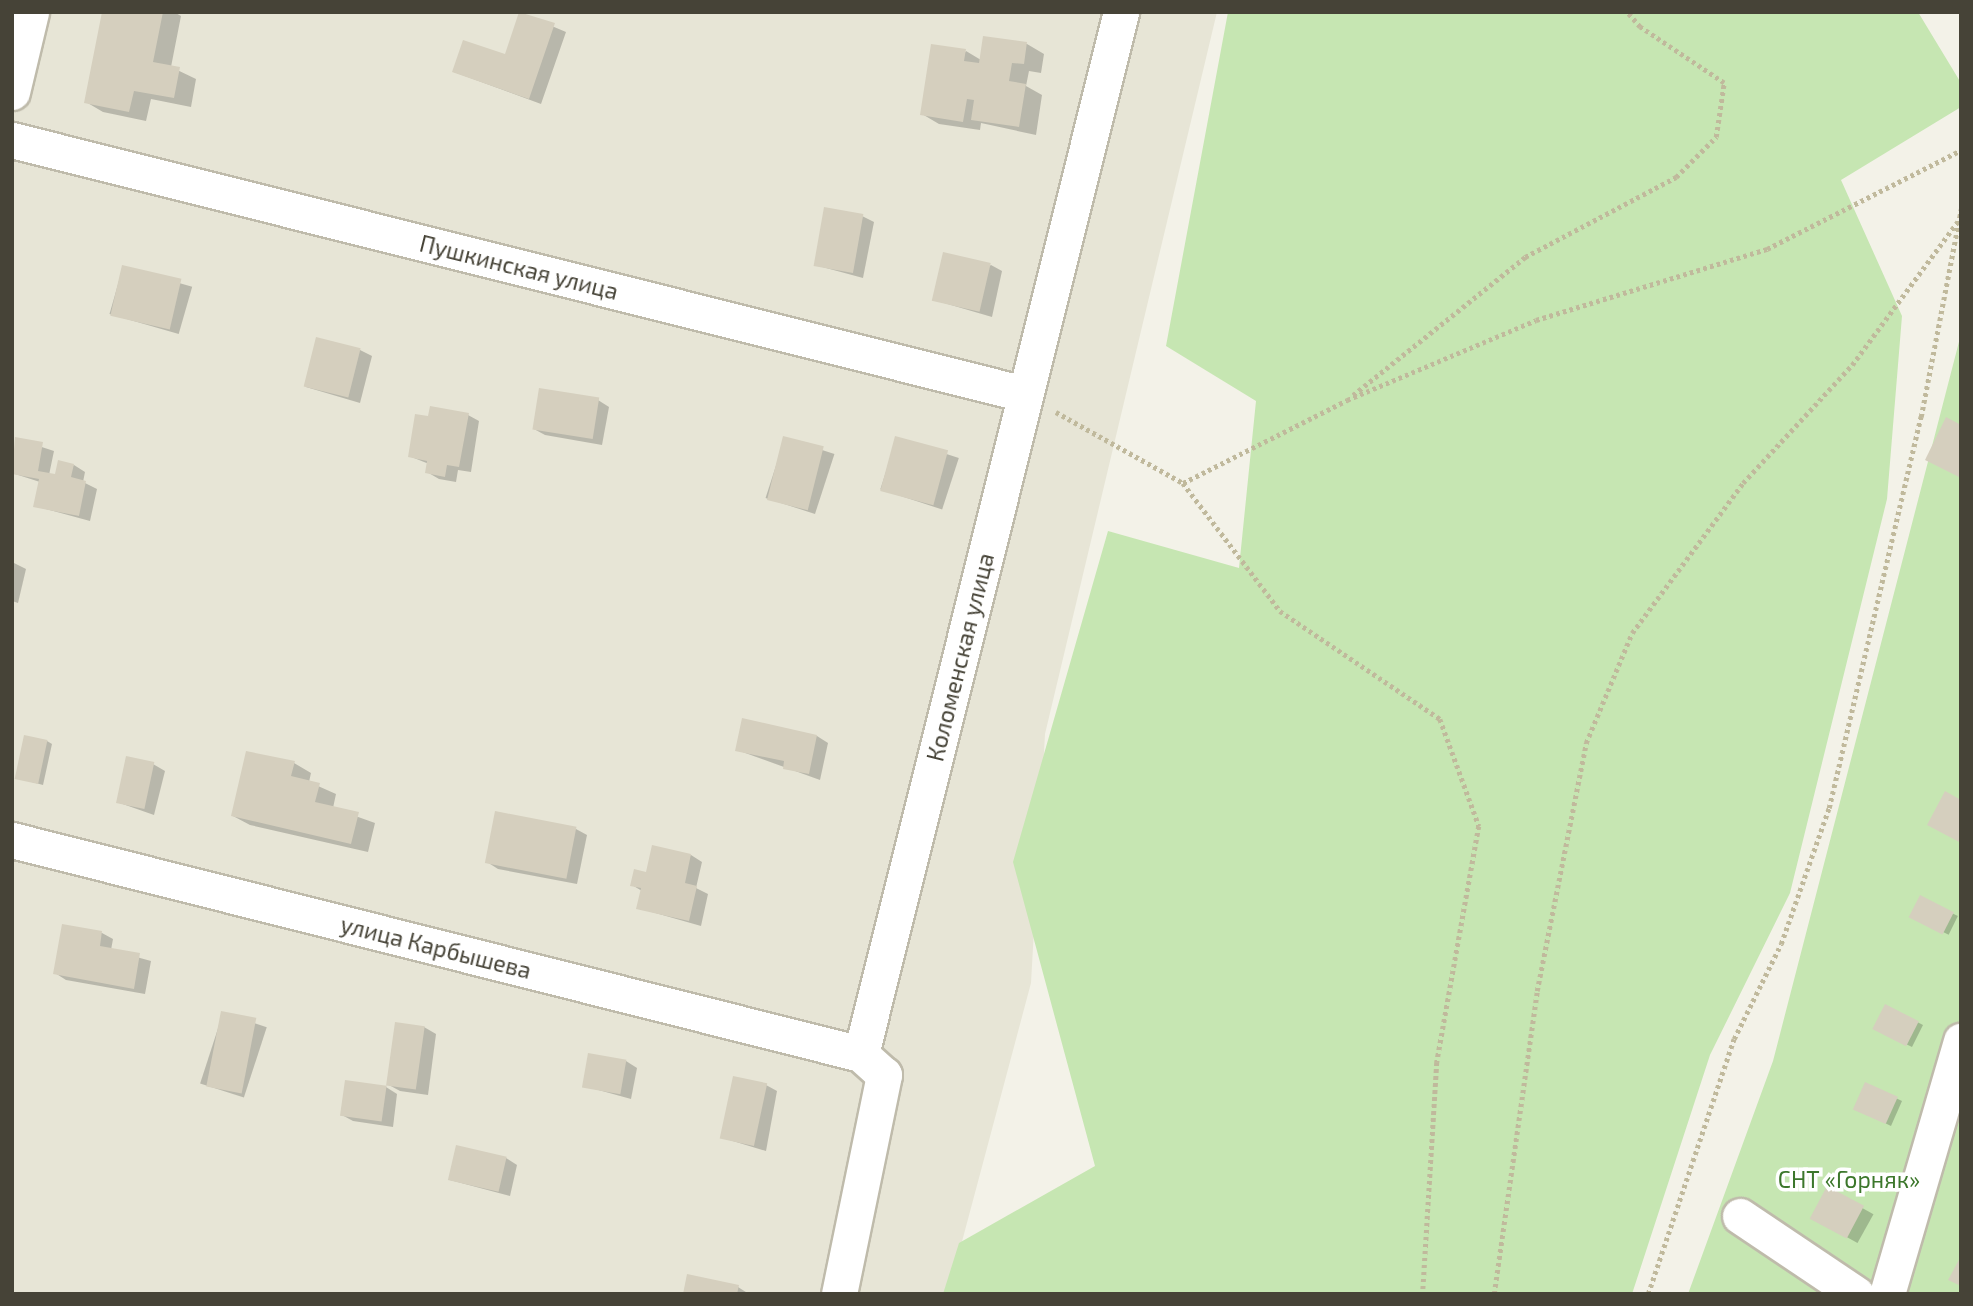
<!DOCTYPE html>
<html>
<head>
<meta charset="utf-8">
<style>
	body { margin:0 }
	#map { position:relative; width:1973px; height:1306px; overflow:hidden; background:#f3f2e8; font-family:"Exo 2",sans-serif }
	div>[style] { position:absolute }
	.residential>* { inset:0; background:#e7e5d6 }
	.green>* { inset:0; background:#c6e6b2 }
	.shadow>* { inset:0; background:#0003; transform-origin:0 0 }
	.building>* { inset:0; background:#d5cfbe; transform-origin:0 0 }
	.path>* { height:4.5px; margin-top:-2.25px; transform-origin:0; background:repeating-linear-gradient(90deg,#c0b99c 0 3.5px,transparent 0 7px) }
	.roads { filter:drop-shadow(2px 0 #bfbbab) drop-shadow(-2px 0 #bfbbab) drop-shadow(0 2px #bfbbab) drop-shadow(0 -2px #bfbbab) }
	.minor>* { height:35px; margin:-17.5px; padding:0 17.5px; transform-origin:17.5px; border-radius:17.5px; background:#fff }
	span { translate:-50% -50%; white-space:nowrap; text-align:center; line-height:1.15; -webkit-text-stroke:7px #fff; paint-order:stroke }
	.street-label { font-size:23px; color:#464337 }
	.park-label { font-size:23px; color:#3c772b }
	.frame { position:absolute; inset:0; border:14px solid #464337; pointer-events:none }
</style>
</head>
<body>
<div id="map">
	<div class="residential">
		<div style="clip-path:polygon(12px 12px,1217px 12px,1045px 734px,1031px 983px,948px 1294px,12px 1294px)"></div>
	</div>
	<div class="green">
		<div style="clip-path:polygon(1228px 12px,1918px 12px,1961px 83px,1961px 107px,1841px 180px,1902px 316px,1887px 499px,1790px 893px,1710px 1055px,1632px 1294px,943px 1294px,959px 1243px,1095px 1166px,1013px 862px,1108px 531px,1239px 568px,1256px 401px,1166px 346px)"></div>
		<div style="clip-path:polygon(1961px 334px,1961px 1294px,1688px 1294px,1773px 1061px)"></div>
	</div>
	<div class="shadow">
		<div style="clip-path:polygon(104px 12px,174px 12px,181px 16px,171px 67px,196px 79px,191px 107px,151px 99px,146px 121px,103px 112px,86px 102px)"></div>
		<div style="clip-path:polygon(521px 13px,566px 32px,541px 104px,454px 72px,506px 57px)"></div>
		<div style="clip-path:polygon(985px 38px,1027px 44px,1044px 54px,1041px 73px,1029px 71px,1026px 86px,1042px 95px,1036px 135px,981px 123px,980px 130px,939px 124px,922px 114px,966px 51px,981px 60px)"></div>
		<div style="clip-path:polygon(862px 216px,874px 222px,863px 278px,815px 265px)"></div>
		<div style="clip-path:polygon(991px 265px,1002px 271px,992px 317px,934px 300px)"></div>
		<div style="left:123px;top:267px;width:72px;height:49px;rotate:16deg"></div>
		<div style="clip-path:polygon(360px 350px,372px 356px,360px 403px,306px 387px)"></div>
		<div style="clip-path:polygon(598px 400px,609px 407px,602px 445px,545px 435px,534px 429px)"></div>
		<div style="clip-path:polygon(468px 415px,479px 421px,471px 472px,458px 470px,456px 482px,439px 479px,427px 472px,429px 464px,409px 456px)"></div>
		<div style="left:785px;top:438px;width:52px;height:63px;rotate:18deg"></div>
		<div style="left:897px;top:438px;width:65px;height:54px;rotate:18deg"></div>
		<div style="clip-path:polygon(17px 439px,54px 451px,49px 475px,57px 477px,74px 465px,85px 472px,83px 482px,97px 489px,90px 521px,35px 506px,40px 482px,12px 473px)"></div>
		<div style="clip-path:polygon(12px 562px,26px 569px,18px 603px,12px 601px)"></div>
		<div style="clip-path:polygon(817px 736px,828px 743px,820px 780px,737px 750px)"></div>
		<div style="clip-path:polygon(47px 741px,52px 744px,43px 785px,17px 778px)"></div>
		<div style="clip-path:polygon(294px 763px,311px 773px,309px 782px,336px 794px,333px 808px,375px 823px,368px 852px,250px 825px,233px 816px)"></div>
		<div style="clip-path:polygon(153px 764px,165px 771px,154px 815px,117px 802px)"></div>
		<div style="clip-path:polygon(496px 813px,576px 829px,587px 835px,577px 884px,498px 869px,487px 862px)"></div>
		<div style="clip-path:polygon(691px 855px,702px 862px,696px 888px,708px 894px,701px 926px,638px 908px,642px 891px,632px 885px)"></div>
		<div style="left:1921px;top:898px;width:41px;height:21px;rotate:26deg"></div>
		<div style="clip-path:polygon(63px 926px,102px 933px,113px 939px,111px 950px,151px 961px,145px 994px,66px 980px,55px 973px)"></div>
		<div style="clip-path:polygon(1886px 1006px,1923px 1025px,1912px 1047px,1879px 1031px)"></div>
		<div style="left:223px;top:1013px;width:46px;height:74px;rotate:18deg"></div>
		<div style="clip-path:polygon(424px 1027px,436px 1034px,428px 1095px,400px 1091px,389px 1085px)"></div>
		<div style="clip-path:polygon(626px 1061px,637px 1068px,631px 1099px,584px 1086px)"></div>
		<div style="clip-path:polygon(1866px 1084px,1902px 1101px,1891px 1126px,1860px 1111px)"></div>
		<div style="clip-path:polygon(766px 1085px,777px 1091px,766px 1151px,723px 1138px)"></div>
		<div style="clip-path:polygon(386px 1087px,397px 1094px,393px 1127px,353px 1121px,342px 1115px)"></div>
		<div style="clip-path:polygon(506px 1158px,517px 1165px,510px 1196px,450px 1180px)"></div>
		<div style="left:1828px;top:1189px;width:52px;height:33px;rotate:29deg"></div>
		<div style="clip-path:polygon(738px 1287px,749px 1294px,685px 1294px)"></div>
	</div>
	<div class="building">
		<div style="clip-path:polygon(102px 12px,163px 12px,153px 62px,180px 67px,174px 98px,134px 91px,129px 112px,84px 103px)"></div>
		<div style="clip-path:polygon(519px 12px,555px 23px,529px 99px,452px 72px,463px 40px,505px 54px)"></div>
		<div style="clip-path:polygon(983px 36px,1027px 42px,1024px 64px,1012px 63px,1009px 81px,1026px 84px,1019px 127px,971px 120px,974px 100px,967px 99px,963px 122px,920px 115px,931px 44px,966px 49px,964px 61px,979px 63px)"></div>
		<div style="left:824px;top:207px;width:40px;height:60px;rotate:10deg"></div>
		<div style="left:943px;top:252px;width:49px;height:50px;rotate:13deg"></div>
		<div style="left:122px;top:265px;width:61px;height:52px;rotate:13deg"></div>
		<div style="left:316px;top:337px;width:46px;height:51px;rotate:14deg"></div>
		<div style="left:539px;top:388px;width:61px;height:42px;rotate:9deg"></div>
		<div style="clip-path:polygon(430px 406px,469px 413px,459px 467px,447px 465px,445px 477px,425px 473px,427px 461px,408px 457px,415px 414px,428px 416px)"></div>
		<div style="clip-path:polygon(1946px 417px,1961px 425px,1961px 478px,1925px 460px)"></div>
		<div style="left:783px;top:436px;width:42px;height:66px;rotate:14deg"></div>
		<div style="left:895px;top:436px;width:55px;height:57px;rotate:15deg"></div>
		<div style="clip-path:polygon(15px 437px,43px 442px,38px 471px,55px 474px,58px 460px,74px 464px,71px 477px,86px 481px,79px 516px,33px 507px,39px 479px,12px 474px)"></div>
		<div style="clip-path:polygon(742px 718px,817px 735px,809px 774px,783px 769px,784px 761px,735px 751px)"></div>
		<div style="left:24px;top:735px;width:24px;height:45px;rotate:12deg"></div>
		<div style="clip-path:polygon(246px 751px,295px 761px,291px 776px,320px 783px,315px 802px,359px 812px,351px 844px,231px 816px)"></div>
		<div style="left:126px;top:756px;width:29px;height:48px;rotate:12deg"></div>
		<div style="clip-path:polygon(1945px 791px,1961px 800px,1961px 843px,1927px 825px)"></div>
		<div style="left:495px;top:811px;width:83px;height:53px;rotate:11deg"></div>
		<div style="clip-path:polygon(652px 845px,691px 854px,685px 883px,697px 886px,689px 921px,636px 909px,641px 888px,630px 886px,634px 869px,646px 872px)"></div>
		<div style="left:1920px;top:895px;width:38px;height:25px;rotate:27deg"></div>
		<div style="clip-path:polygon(62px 924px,102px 931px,100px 946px,140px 953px,134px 989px,53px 974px)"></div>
		<div style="left:1885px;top:1004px;width:38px;height:28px;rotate:27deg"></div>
		<div style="left:221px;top:1011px;width:36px;height:77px;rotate:11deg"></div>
		<div style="left:395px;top:1022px;width:30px;height:64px;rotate:8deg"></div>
		<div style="left:588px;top:1053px;width:39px;height:35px;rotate:10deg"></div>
		<div style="left:733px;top:1076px;width:35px;height:64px;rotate:12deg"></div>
		<div style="left:345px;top:1080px;width:42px;height:36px;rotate:8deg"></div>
		<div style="left:1865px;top:1082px;width:36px;height:30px;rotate:24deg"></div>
		<div style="left:456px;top:1145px;width:52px;height:36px;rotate:13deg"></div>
		<div style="left:1827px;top:1186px;width:42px;height:37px;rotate:28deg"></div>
		<div style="clip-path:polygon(1961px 1256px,1961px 1286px,1948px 1280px)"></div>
		<div style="clip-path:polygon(687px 1274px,739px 1285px,737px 1294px,683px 1294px)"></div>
	</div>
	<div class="path">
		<div style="left:1353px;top:395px;width:221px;rotate:-38.7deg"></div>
		<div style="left:1525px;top:257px;width:171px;rotate:-27.9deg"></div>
		<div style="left:1676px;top:177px;width:57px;rotate:-45deg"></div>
		<div style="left:1716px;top:137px;width:55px;rotate:-81.6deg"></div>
		<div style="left:1724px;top:83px;width:101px;rotate:-146.3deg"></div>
		<div style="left:1640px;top:27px;width:20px;rotate:-131deg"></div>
		<div style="left:1056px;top:412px;width:145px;rotate:29.2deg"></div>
		<div style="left:1183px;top:483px;width:184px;rotate:-26.8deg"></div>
		<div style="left:1347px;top:400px;width:205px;rotate:-22.9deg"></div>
		<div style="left:1536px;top:320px;width:242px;rotate:-17.1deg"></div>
		<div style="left:1767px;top:249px;width:218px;rotate:-27deg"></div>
		<div style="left:1183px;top:483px;width:161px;rotate:52.8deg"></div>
		<div style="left:1280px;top:611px;width:193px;rotate:34deg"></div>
		<div style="left:1440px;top:719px;width:114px;rotate:70deg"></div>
		<div style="left:1479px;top:826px;width:240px;rotate:100.1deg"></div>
		<div style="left:1437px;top:1062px;width:232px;rotate:93.5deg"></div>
		<div style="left:1494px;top:1294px;width:306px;rotate:-81.9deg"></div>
		<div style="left:1537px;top:991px;width:253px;rotate:-78.8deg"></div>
		<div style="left:1586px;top:743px;width:119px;rotate:-67.3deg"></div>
		<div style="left:1632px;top:633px;width:187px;rotate:-53.5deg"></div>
		<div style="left:1743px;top:483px;width:161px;rotate:-47.3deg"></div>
		<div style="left:1852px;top:365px;width:179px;rotate:-53.6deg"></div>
		<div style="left:1648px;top:1294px;width:269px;rotate:-71.4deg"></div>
		<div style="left:1734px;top:1039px;width:106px;rotate:-63.7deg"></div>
		<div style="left:1781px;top:944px;width:144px;rotate:-70.6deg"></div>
		<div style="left:1829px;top:808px;width:402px;rotate:-76.8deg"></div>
		<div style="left:1921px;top:417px;width:212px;rotate:-79.1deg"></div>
	</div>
	<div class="roads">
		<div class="minor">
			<div style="left:12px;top:92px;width:82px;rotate:-76.6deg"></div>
			<div style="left:12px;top:140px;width:1044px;rotate:14.08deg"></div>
			<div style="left:12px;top:840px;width:876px;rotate:14.15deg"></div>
			<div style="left:1740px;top:1216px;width:140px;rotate:33.9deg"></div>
			<div style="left:839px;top:1294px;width:224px;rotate:-78.4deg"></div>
			<div style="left:884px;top:1075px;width:31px;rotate:-138deg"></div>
			<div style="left:861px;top:1054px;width:1074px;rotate:-75.99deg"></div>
			<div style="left:1887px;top:1294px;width:264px;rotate:-73.7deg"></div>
		</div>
	</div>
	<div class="street-label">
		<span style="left:519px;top:267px;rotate:14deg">Пушкинская улица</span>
		<span style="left:960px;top:657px;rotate:-76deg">Коломенская улица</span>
		<span style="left:436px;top:947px;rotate:14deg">улица Карбышева</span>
	</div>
	<div class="park-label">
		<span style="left:1849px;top:1179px">СНТ «Горняк»</span>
	</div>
	<div class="frame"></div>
</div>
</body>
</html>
